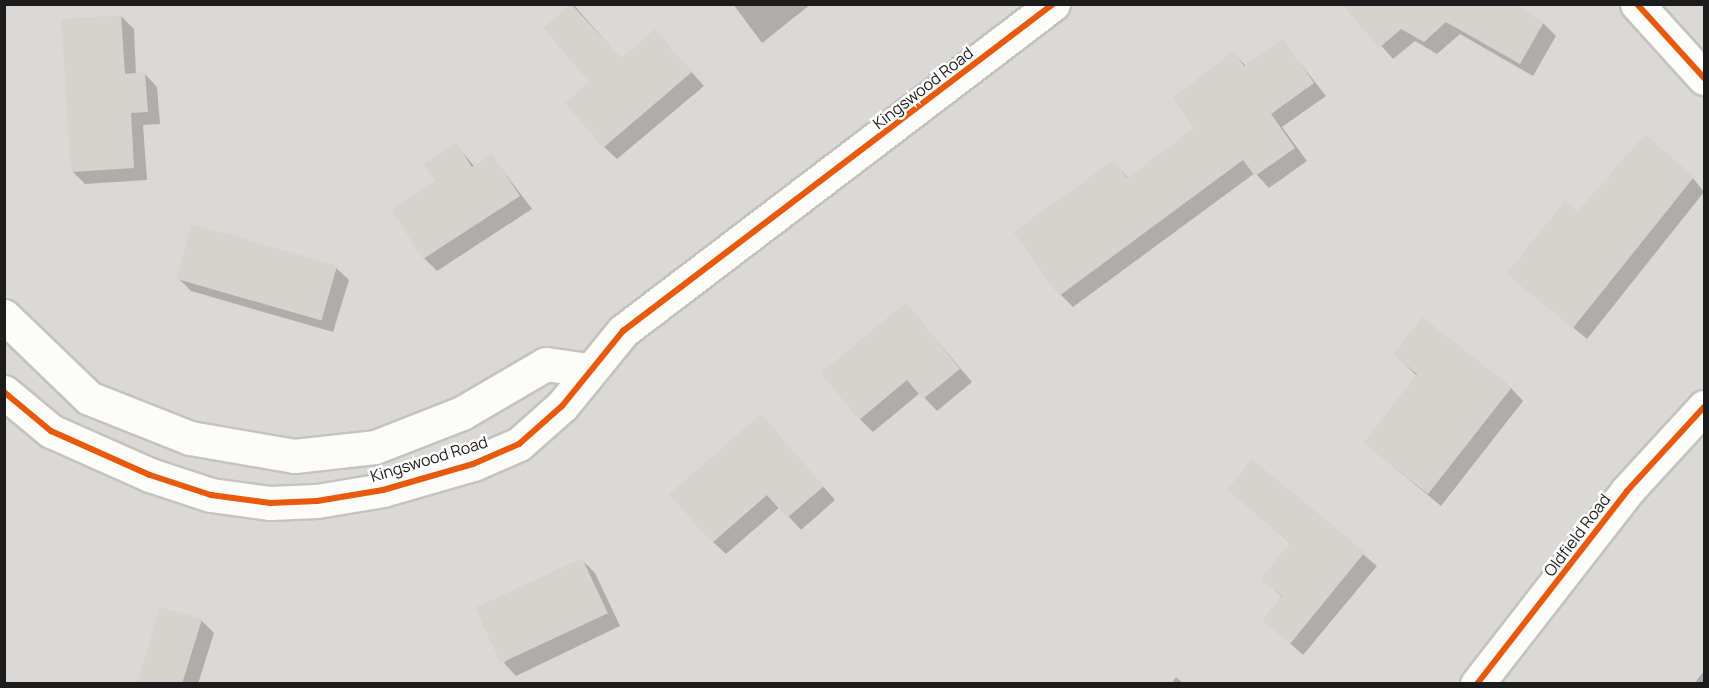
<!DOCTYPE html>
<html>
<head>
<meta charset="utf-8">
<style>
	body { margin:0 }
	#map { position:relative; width:1709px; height:688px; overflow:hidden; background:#eceae4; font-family:Manrope,sans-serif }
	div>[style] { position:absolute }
	.residential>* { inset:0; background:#dbd9d6; transform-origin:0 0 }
	.shadow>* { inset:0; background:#0003 }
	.building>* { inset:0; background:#d6d3cf; transform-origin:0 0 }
	.roads { filter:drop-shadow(2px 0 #c4c3c0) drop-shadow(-2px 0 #c4c3c0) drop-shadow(0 2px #c4c3c0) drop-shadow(0 -2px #c4c3c0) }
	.minor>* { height:33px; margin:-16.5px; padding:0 16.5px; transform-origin:16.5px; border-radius:16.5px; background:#fcfcfb }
	.cycleway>* { height:6px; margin:-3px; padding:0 3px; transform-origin:3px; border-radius:3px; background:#e8590c }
	span { translate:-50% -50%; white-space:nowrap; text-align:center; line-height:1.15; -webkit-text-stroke:5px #fff; paint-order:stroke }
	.street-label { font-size:16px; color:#1c1c1c }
	.frame { position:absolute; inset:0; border:6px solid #1c1c1c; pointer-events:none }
</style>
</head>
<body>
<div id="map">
	<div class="residential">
		<div style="left:5px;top:5px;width:1699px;height:678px"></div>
	</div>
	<div class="shadow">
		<div style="clip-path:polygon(573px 4px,622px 60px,655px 31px,704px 86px,617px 159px,604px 147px,592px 82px,545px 28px)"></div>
		<div style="clip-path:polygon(733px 4px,811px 4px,762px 43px)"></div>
		<div style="clip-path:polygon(1344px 4px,1543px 23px,1556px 36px,1533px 76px,1460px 34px,1437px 54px,1415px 41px,1393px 59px)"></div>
		<div style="clip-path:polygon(121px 16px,134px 29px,136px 75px,145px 74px,157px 87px,160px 124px,143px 125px,147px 180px,85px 184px,72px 171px)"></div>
		<div style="clip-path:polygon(1282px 40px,1326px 96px,1282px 127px,1307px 161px,1269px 188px,1255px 173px,1073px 307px,1061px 295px,1114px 162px,1129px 179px,1196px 129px,1233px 53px,1246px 66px)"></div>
		<div style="clip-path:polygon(456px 145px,475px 167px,492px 156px,532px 209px,437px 271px,424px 258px,437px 182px)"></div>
		<div style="clip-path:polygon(1693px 178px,1704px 192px,1587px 339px,1508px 274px,1578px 213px)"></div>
		<div style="clip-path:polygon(336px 268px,349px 280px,333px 332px,191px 291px,178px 278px)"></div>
		<div style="clip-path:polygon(906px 304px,972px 382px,937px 411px,920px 393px,873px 432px,860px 419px)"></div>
		<div style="clip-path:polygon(1395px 355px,1511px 388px,1523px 401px,1441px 506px,1365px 443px,1417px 376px)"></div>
		<div style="clip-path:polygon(773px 429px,835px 500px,801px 530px,780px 507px,726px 554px,713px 542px)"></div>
		<div style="clip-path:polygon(1253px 461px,1377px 566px,1303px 655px,1264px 620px,1282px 597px,1263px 579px,1291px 544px,1229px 490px)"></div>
		<div style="clip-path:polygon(582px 560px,595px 573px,620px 626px,516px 676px,504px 663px)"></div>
		<div style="clip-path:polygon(201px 620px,214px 633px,198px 684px,138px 684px)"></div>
		<div style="clip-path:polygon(1704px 671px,1704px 684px,1694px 684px)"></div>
		<div style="clip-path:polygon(1176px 677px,1184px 684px,1171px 684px)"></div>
	</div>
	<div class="building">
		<div style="clip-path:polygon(571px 4px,621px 58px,655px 29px,692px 72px,603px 148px,565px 103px,589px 82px,543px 28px)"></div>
		<div style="clip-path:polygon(1342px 4px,1514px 4px,1544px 22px,1520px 64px,1446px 22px,1424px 42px,1401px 29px,1379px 48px)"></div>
		<div style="clip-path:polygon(121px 15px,125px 74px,145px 72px,148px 112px,131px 113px,134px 168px,71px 172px,61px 19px)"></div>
		<div style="clip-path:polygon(1283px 38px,1314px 83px,1271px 114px,1295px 148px,1255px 176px,1243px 160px,1059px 296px,1013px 232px,1114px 160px,1127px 178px,1194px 128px,1173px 98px,1233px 51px,1244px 66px)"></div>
		<div style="clip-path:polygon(1645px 134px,1694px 177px,1573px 328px,1506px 274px,1565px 200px,1578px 211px)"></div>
		<div style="clip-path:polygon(456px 143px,472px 167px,492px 154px,520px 196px,423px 259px,391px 210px,435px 181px,424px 164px)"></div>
		<div style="left:192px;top:224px;width:151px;height:57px;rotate:16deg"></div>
		<div style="clip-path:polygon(906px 302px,960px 369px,923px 399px,907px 380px,859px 420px,821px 373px)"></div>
		<div style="clip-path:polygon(1422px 317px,1512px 387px,1428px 494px,1363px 443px,1417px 374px,1393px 355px)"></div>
		<div style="clip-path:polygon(761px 414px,824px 486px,787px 518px,767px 495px,712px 543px,669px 494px)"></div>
		<div style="clip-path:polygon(1252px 459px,1365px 552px,1290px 644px,1262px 620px,1282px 596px,1261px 579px,1290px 543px,1227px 490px)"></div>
		<div style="left:582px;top:558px;width:61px;height:118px;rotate:65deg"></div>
		<div style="clip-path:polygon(160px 607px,202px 619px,182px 684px,137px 684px)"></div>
	</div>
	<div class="roads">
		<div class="minor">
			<div style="left:1637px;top:4px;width:100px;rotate:47.8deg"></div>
			<div style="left:4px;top:316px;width:118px;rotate:44deg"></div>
			<div style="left:89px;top:398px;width:109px;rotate:21.6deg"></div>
			<div style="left:190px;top:438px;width:106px;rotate:9.8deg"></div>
			<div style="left:294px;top:456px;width:81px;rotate:-6.3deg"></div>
			<div style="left:375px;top:447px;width:93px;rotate:-21.3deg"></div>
			<div style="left:462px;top:413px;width:97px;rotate:-30.3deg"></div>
			<div style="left:546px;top:364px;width:41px;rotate:8.3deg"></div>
			<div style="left:4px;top:392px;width:61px;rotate:39.7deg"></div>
			<div style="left:51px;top:431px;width:108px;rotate:24deg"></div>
			<div style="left:150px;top:475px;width:64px;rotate:18.2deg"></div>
			<div style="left:211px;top:495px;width:60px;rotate:7.7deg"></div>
			<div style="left:270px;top:503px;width:47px;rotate:-2.4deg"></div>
			<div style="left:317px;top:501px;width:67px;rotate:-9.5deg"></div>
			<div style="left:383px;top:490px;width:94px;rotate:-16.1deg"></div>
			<div style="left:473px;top:464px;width:50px;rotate:-23.5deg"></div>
			<div style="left:519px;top:444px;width:57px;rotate:-41.5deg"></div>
			<div style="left:562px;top:406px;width:97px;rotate:-50.9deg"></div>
			<div style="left:623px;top:331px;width:540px;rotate:-37.25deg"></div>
			<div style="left:1477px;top:684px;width:244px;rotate:-52.1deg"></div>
			<div style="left:1627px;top:491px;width:114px;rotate:-47.5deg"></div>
		</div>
	</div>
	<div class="cycleway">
		<div style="left:1637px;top:4px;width:100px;rotate:47.8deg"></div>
		<div style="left:4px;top:392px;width:61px;rotate:39.7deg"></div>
		<div style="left:51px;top:431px;width:108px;rotate:24deg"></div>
		<div style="left:150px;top:475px;width:64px;rotate:18.2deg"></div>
		<div style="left:211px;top:495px;width:60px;rotate:7.7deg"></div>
		<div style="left:270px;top:503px;width:47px;rotate:-2.4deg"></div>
		<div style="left:317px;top:501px;width:67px;rotate:-9.5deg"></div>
		<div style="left:383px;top:490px;width:94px;rotate:-16.1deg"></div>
		<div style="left:473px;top:464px;width:50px;rotate:-23.5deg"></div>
		<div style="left:519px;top:444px;width:57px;rotate:-41.5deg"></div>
		<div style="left:562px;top:406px;width:97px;rotate:-50.9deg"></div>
		<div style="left:623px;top:331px;width:540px;rotate:-37.25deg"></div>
		<div style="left:1477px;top:684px;width:244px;rotate:-52.1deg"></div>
		<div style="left:1627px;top:491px;width:114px;rotate:-47.5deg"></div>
	</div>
	<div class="street-label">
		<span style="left:923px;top:88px;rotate:-38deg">Kingswood Road</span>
		<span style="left:429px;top:459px;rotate:-17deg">Kingswood Road</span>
		<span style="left:1577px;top:535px;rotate:-53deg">Oldfield Road</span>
	</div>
	<div class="frame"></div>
</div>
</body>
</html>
